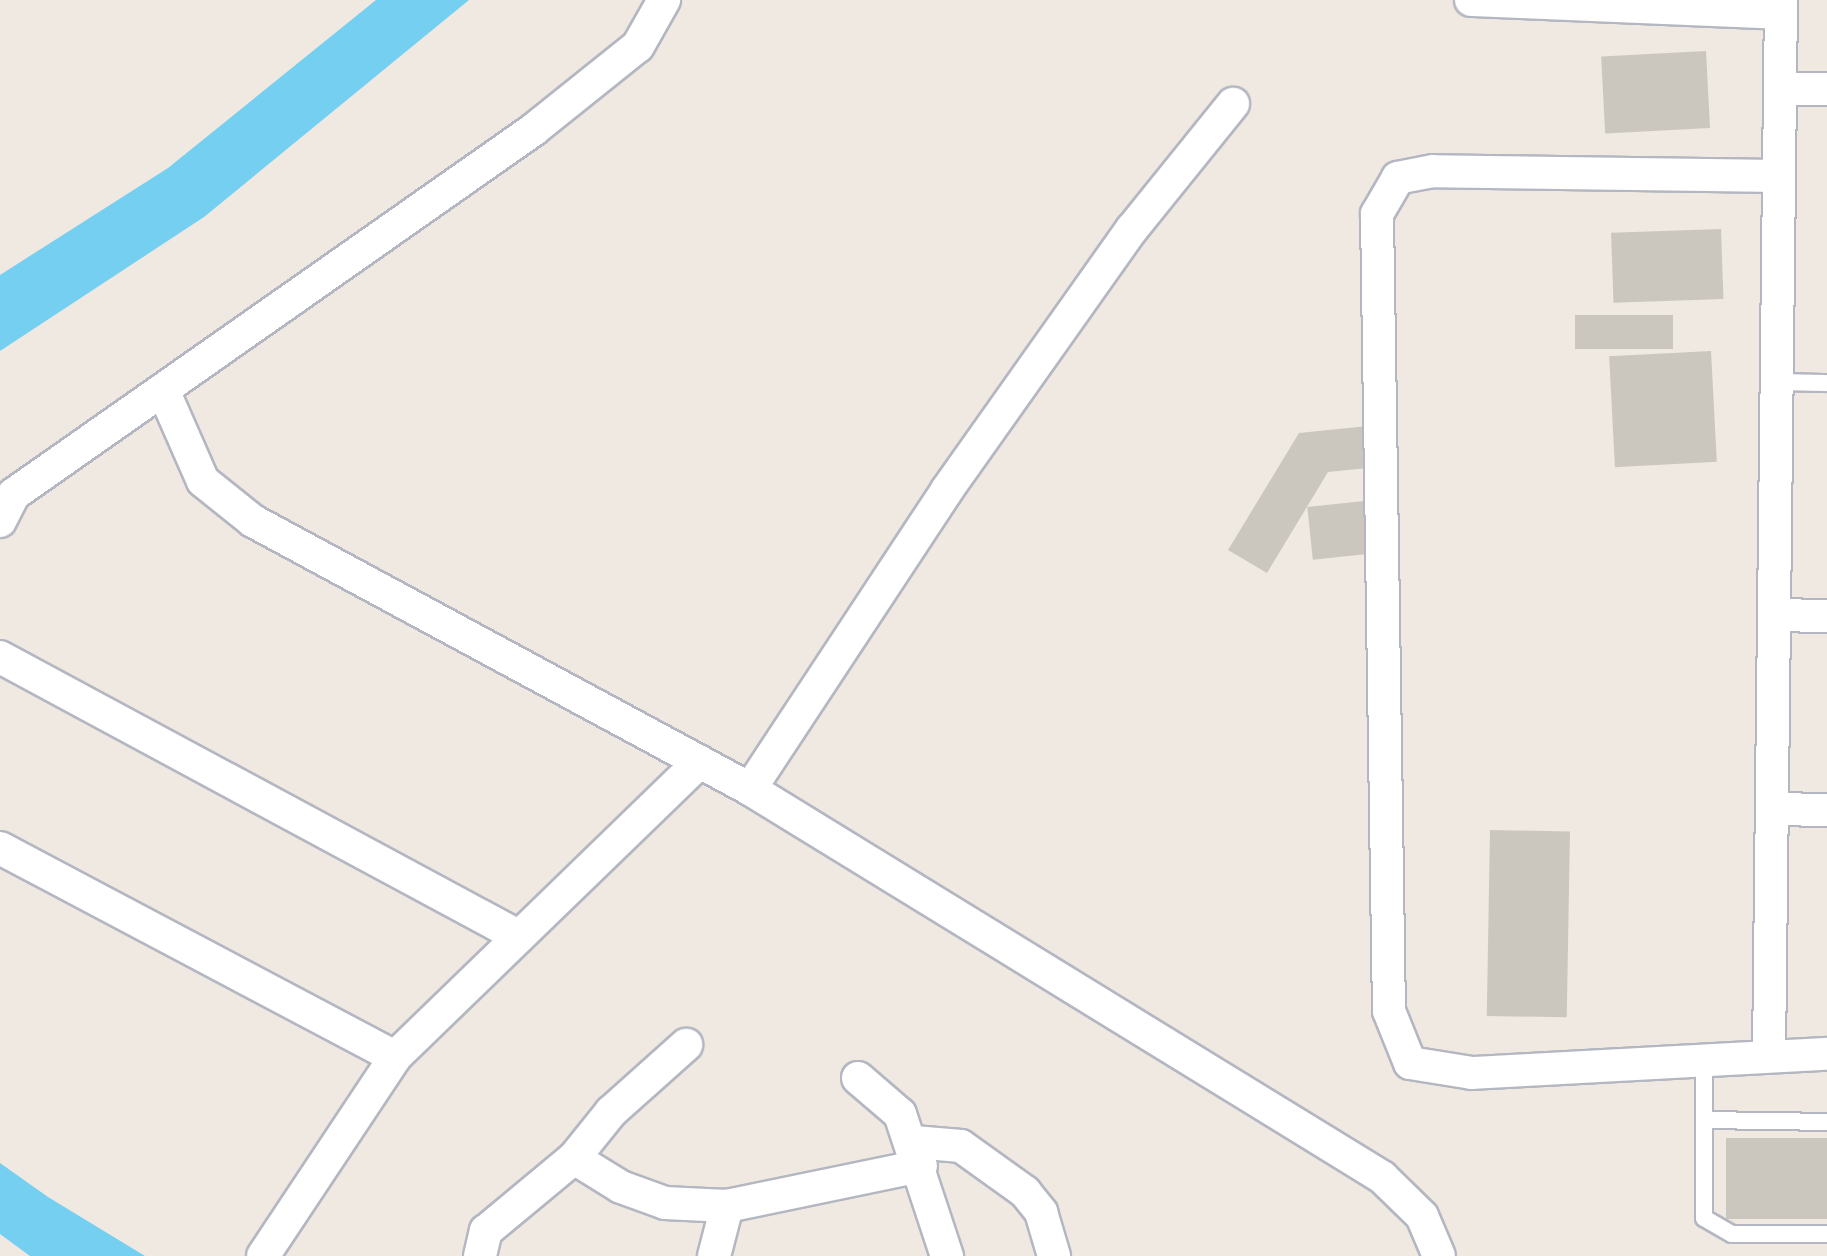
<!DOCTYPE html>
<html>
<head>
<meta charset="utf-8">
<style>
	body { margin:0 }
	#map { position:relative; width:1827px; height:1256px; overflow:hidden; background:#efe9e1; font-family:"Varela Round",sans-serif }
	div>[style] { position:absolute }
	.water>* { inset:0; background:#75cff0 }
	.building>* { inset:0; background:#cbc7bf; transform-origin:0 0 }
	.roads { filter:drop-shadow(2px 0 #b4b7c1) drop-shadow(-2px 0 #b4b7c1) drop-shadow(0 2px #b4b7c1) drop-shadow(0 -2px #b4b7c1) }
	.lane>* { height:16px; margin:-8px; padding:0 8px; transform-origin:8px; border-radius:8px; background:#fff }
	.street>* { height:32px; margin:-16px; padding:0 16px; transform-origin:16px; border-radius:16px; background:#fff }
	span { translate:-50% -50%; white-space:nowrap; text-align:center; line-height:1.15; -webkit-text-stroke:5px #fff; paint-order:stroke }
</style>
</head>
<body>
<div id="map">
	<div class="water">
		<div style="clip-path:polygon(376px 0,469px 0,204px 217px,0 351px,0 275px,168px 168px)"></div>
		<div style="clip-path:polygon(0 1163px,48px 1197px,145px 1256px,30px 1256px,0 1234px)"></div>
	</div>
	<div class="building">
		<div style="left:1706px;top:51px;width:77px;height:105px;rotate:87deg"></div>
		<div style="left:1721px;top:229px;width:70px;height:110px;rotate:88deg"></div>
		<div style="left:1673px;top:315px;width:34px;height:98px;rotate:90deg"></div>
		<div style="left:1711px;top:351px;width:111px;height:102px;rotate:87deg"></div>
		<div style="clip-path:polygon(1368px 426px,1368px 468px,1328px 472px,1267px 573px,1228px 550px,1299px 433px)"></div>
		<div style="left:1364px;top:501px;width:53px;height:57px;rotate:84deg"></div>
		<div style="left:1490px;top:830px;width:80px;height:186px;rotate:1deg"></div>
		<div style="left:1827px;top:1138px;width:81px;height:101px;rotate:90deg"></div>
	</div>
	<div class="roads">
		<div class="lane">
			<div style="left:1776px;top:382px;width:51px;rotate:1.1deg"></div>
			<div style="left:1704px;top:1059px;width:159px;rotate:90deg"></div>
			<div style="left:1704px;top:1218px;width:32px;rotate:30deg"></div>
			<div style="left:1732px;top:1234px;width:95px"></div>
			<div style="left:1704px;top:1120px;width:123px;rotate:0.9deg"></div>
		</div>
		<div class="street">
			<div style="left:1471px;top:0;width:309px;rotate:2.4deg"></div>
			<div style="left:1780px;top:89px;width:47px"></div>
			<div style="left:1779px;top:176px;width:346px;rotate:-179.2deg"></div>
			<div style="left:1433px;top:171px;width:36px;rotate:169deg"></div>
			<div style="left:1398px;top:178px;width:42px;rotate:120.3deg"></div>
			<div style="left:1377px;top:214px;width:797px;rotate:89.14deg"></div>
			<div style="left:1389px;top:1011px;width:56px;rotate:68deg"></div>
			<div style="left:1410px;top:1063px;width:63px;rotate:9.2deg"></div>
			<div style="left:1472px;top:1073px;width:356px;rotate:-3.1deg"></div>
			<div style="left:163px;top:390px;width:99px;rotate:66.3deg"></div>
			<div style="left:203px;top:481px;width:64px;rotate:38.7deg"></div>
			<div style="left:253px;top:521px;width:565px;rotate:28.34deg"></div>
			<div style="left:750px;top:789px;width:742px;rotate:31.55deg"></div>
			<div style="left:1382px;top:1177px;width:56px;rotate:44.3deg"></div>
			<div style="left:1422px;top:1216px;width:43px;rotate:67deg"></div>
			<div style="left:0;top:521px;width:30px;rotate:-63deg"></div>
			<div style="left:14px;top:494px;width:634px;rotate:-35.04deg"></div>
			<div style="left:533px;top:130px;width:134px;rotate:-38.7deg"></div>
			<div style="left:638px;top:46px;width:53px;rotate:-60.5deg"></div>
			<div style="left:1774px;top:615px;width:53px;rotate:1.1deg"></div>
			<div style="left:0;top:657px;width:588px;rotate:28.31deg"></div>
			<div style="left:750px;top:789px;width:358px;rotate:-56.6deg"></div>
			<div style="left:947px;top:490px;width:320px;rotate:-54.7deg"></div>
			<div style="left:1132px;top:229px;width:161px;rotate:-51.1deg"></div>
			<div style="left:1772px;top:809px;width:55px;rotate:1deg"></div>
			<div style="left:0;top:848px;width:447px;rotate:27.9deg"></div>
			<div style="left:1769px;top:1056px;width:1056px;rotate:-89.35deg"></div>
			<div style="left:858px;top:1078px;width:55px;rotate:40.6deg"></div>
			<div style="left:900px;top:1114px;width:150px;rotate:71.7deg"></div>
			<div style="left:914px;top:1142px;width:47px;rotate:4.9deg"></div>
			<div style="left:961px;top:1146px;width:79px;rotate:35.7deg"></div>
			<div style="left:1025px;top:1192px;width:26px;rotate:51deg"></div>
			<div style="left:1041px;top:1212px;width:46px;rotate:73.5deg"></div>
			<div style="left:574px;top:1158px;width:55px;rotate:31.7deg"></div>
			<div style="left:621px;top:1187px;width:47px;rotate:20deg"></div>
			<div style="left:665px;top:1203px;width:62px;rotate:2.8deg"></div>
			<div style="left:727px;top:1206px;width:198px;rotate:-11.7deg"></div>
			<div style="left:263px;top:1256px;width:239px;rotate:-56.4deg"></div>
			<div style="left:395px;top:1057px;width:424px;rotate:-44.1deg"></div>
			<div style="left:480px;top:1256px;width:26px;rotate:-77deg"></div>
			<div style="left:486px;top:1231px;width:114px;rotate:-39.7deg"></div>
			<div style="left:574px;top:1158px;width:59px;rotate:-51.2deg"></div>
			<div style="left:611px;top:1112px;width:101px;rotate:-41.8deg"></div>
			<div style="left:714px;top:1256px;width:52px;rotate:-75.4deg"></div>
		</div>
	</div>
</div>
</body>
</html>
